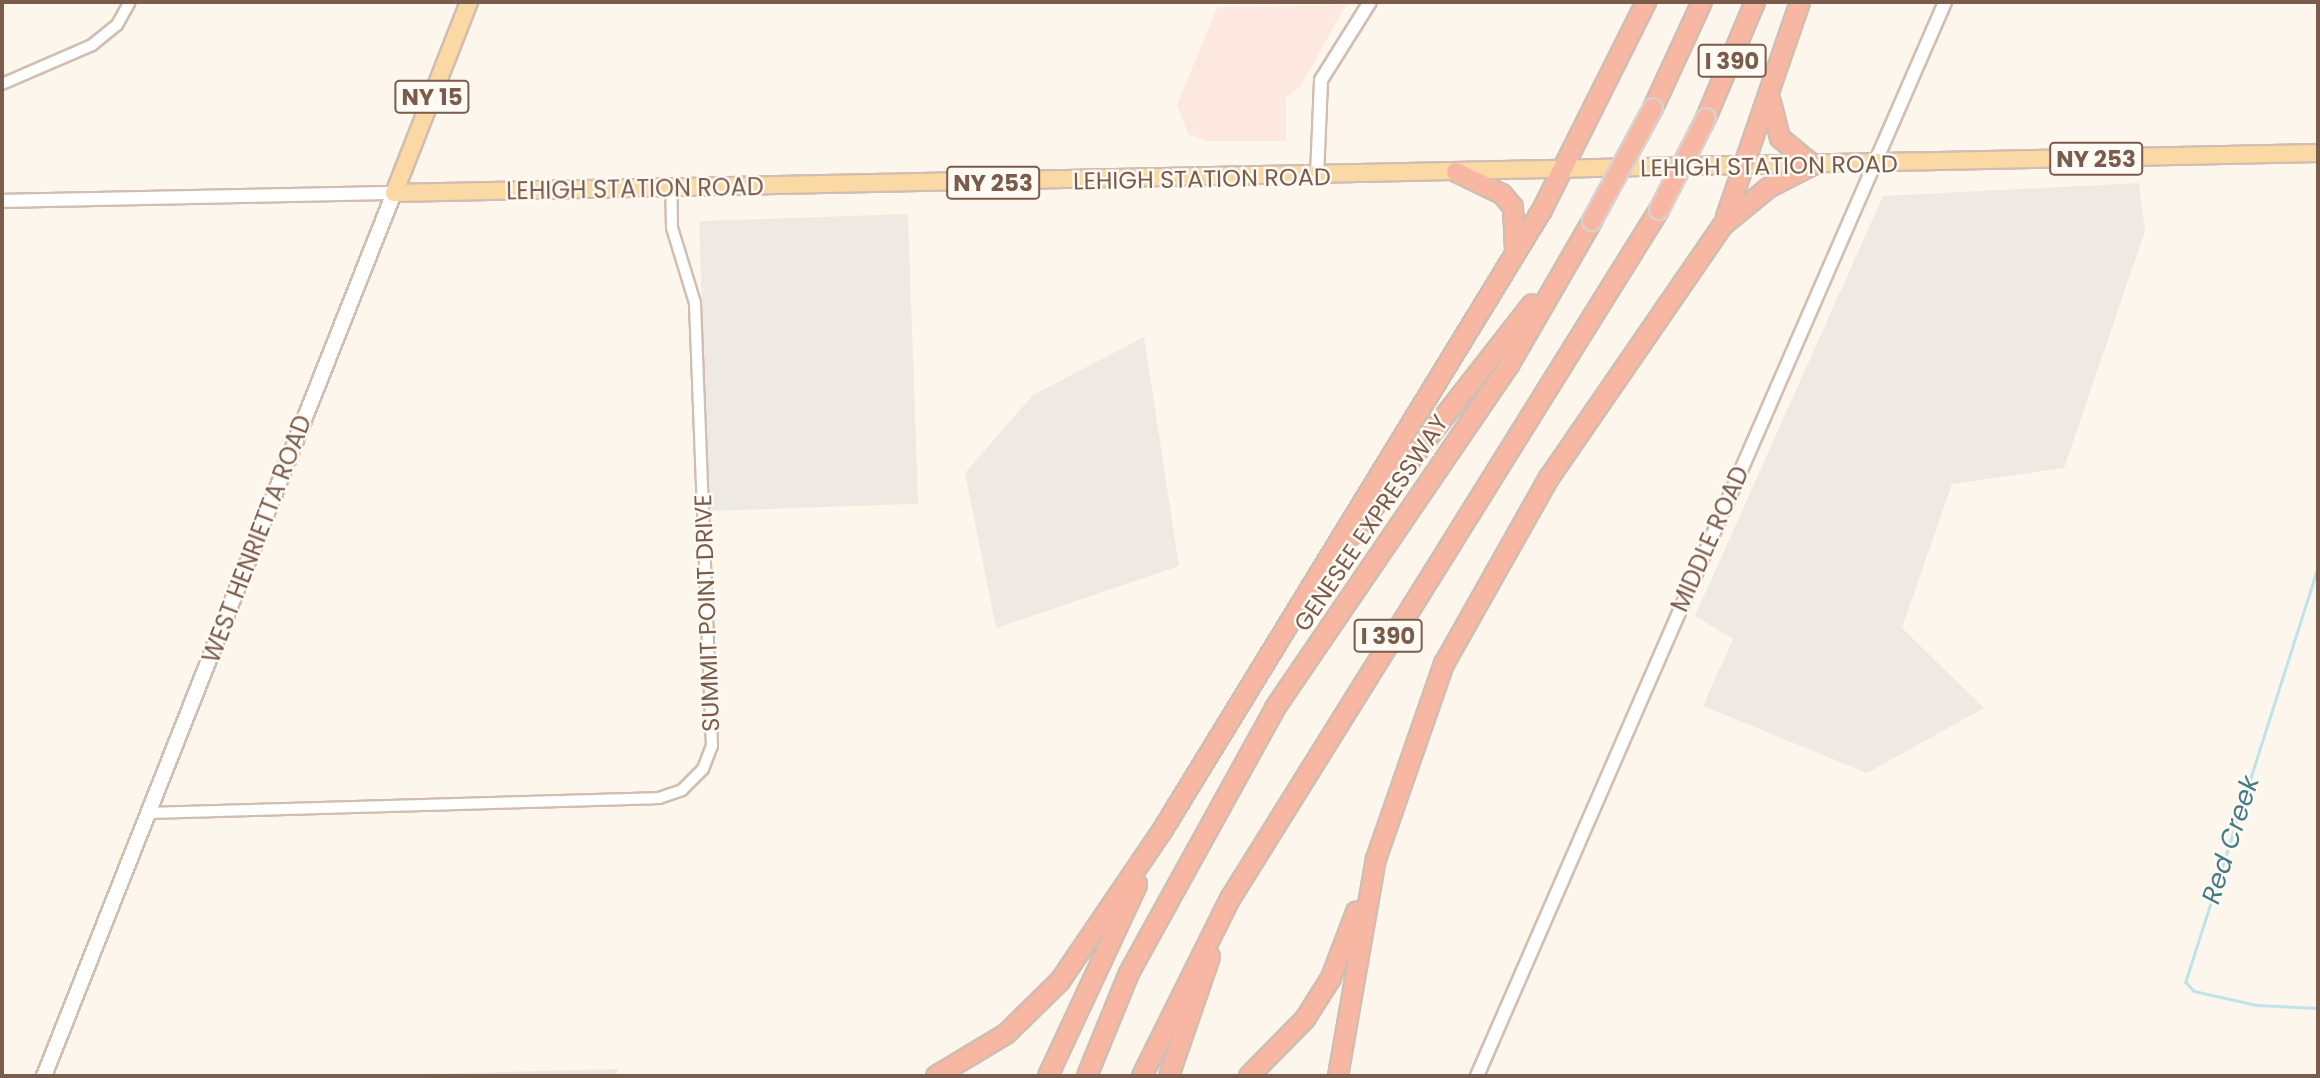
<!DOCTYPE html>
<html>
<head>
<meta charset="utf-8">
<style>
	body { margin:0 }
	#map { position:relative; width:2320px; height:1078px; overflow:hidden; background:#fdf6ec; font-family:Poppins,sans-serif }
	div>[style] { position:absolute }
	.commercial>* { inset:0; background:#fde8e0 }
	.industrial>* { inset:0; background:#efe9e4; transform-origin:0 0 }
	.stream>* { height:2.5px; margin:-1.25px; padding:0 1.25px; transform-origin:1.25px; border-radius:1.25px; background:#bfe3e8 }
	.roads { filter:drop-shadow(2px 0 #d1beb0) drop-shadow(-2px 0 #d1beb0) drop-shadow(0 2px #d1beb0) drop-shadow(0 -2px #d1beb0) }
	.minor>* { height:10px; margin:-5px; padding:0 5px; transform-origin:5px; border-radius:5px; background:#fff }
	.tertiary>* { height:12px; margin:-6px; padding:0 6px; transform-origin:6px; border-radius:6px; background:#fff }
	.secondary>* { height:14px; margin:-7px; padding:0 7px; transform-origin:7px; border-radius:7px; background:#fff }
	.primary>* { height:16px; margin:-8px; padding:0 8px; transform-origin:8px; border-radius:8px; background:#fbd9a5 }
	.motorway>* { height:18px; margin:-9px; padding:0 9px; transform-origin:9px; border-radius:9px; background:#f7b7a3 }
	.bridges { filter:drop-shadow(2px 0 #dad1cd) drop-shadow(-2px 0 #dad1cd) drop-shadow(0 2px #dad1cd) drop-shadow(0 -2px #dad1cd) }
	.motorway-bridge>* { height:18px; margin:-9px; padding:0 9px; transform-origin:9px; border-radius:9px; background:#f7b7a3 }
	span { translate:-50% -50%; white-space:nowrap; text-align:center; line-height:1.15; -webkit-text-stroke:5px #fffaf3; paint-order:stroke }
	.shield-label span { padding:2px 5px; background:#fffaf3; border:2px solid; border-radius:5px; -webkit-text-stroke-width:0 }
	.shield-label { font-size:23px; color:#7a5c4d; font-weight:700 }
	.street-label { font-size:24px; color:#7a5c4d }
	.water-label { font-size:26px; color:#437c86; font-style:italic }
	.frame { position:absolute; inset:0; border:4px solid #7a5c4d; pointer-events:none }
</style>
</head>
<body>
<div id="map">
	<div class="commercial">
		<div style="clip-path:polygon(1346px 5px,1300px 87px,1286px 97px,1286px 141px,1207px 141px,1188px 134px,1177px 105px,1217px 7px)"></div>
	</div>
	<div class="industrial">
		<div style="clip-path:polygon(2139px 183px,2145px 231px,2064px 468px,1952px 484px,1902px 628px,1984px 708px,1867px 773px,1703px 706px,1733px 639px,1695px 616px,1883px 196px)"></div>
		<div style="left:908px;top:214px;width:290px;height:209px;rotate:88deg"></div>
		<div style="clip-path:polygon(1144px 337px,1179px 566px,996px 628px,965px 473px,1033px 395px)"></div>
		<div style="clip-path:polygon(618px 1069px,615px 1076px,349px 1076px)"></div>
	</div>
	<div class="stream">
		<div style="left:2318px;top:568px;width:435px;rotate:107.7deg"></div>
		<div style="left:2186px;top:982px;width:12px;rotate:48deg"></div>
		<div style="left:2194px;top:991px;width:65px;rotate:12.5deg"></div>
		<div style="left:2257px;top:1005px;width:61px;rotate:2.8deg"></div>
	</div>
	<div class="roads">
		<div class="minor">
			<div style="left:2px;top:84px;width:98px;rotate:-23.4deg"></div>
			<div style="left:92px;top:45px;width:32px;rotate:-39deg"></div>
			<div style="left:117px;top:25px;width:26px;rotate:-61deg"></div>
			<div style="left:149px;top:813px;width:510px;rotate:-1.68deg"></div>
			<div style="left:659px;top:798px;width:24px;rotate:-19deg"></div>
			<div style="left:682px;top:790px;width:30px;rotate:-45deg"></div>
			<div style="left:703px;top:769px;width:25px;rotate:-69deg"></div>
			<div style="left:712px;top:746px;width:443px;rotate:-92.2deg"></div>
			<div style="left:695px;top:303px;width:78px;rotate:-107deg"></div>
			<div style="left:672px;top:228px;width:39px;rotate:-91deg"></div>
		</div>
		<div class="tertiary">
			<div style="left:1317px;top:176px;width:96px;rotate:-87.6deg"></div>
			<div style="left:1321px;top:80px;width:92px;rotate:-57.9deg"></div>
			<div style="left:2px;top:201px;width:392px;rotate:-1.2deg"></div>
			<div style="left:1477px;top:1076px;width:1172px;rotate:-66.45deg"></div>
		</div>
		<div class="secondary">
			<div style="left:44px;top:1076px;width:950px;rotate:-68.38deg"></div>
		</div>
		<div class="primary">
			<div style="left:469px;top:2px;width:205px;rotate:111.4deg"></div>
			<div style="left:394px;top:193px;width:1924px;rotate:-1.19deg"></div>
		</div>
		<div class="motorway">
			<div style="left:1653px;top:108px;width:117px;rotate:-65.2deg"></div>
			<div style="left:1706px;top:118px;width:126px;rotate:-67.1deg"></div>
			<div style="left:1456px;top:172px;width:51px;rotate:25.6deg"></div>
			<div style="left:1502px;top:194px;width:17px;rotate:50deg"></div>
			<div style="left:1513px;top:207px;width:43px;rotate:87.3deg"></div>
			<div style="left:1726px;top:217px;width:227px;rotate:-71deg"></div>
			<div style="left:1351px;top:536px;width:294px;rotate:-52deg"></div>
			<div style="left:936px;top:1076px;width:82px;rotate:-31deg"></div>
			<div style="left:1006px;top:1034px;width:76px;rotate:-44.5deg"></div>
			<div style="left:1060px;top:981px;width:181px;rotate:-55.8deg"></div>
			<div style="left:1162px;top:831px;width:728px;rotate:-58.54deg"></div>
			<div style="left:1542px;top:210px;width:233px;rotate:-63.4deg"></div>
			<div style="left:1048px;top:1076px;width:211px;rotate:-65deg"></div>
			<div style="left:1087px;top:1076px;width:111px;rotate:-67.8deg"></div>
			<div style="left:1129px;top:973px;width:303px;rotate:-61.1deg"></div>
			<div style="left:1275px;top:708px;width:415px;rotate:-55.7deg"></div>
			<div style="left:1509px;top:365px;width:166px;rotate:-60deg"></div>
			<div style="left:1142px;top:1076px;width:198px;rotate:-63.6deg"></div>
			<div style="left:1230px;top:899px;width:812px;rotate:-58.09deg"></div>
			<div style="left:1169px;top:1076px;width:126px;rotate:-71deg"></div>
			<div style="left:1249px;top:1076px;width:80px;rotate:-45.5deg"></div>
			<div style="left:1305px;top:1019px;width:49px;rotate:-57.6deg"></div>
			<div style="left:1331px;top:978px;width:71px;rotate:-69.3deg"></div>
			<div style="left:1338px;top:1076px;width:220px;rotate:-80.1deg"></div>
			<div style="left:1376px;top:859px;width:207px;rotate:-70.8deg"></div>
			<div style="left:1444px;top:664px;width:214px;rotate:-60.6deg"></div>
			<div style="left:1549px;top:478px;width:307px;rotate:-55.5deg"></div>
			<div style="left:1723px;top:225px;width:58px;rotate:-39.4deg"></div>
			<div style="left:1768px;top:188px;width:51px;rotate:-27.1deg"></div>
			<div style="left:1813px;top:165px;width:43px;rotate:-140.7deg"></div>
			<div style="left:1780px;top:138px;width:37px;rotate:-104deg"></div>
		</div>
	</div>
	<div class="bridges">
		<div class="motorway-bridge">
			<div style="left:1659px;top:210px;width:103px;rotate:-62.9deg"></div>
			<div style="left:1592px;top:221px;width:128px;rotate:-61.6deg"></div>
		</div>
	</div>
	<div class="shield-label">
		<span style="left:1732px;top:61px">I 390</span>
		<span style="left:432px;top:97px">NY 15</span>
		<span style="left:2096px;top:159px">NY 253</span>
		<span style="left:993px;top:183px">NY 253</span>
		<span style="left:1388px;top:636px">I 390</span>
	</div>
	<div class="street-label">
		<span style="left:1769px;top:166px;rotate:-1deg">LEHIGH STATION ROAD</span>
		<span style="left:1202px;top:179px;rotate:-1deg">LEHIGH STATION ROAD</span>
		<span style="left:635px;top:189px;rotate:-1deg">LEHIGH STATION ROAD</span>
		<span style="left:1371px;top:523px;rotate:-56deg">GENESEE EXPRESSWAY</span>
		<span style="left:257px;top:539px;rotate:-69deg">WEST HENRIETTA ROAD</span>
		<span style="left:1710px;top:539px;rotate:-66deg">MIDDLE ROAD</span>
		<span style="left:707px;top:613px;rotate:-92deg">SUMMIT POINT DRIVE</span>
	</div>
	<div class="water-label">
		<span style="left:2231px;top:840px;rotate:-72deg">Red Creek</span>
	</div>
	<div class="frame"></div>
</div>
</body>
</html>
